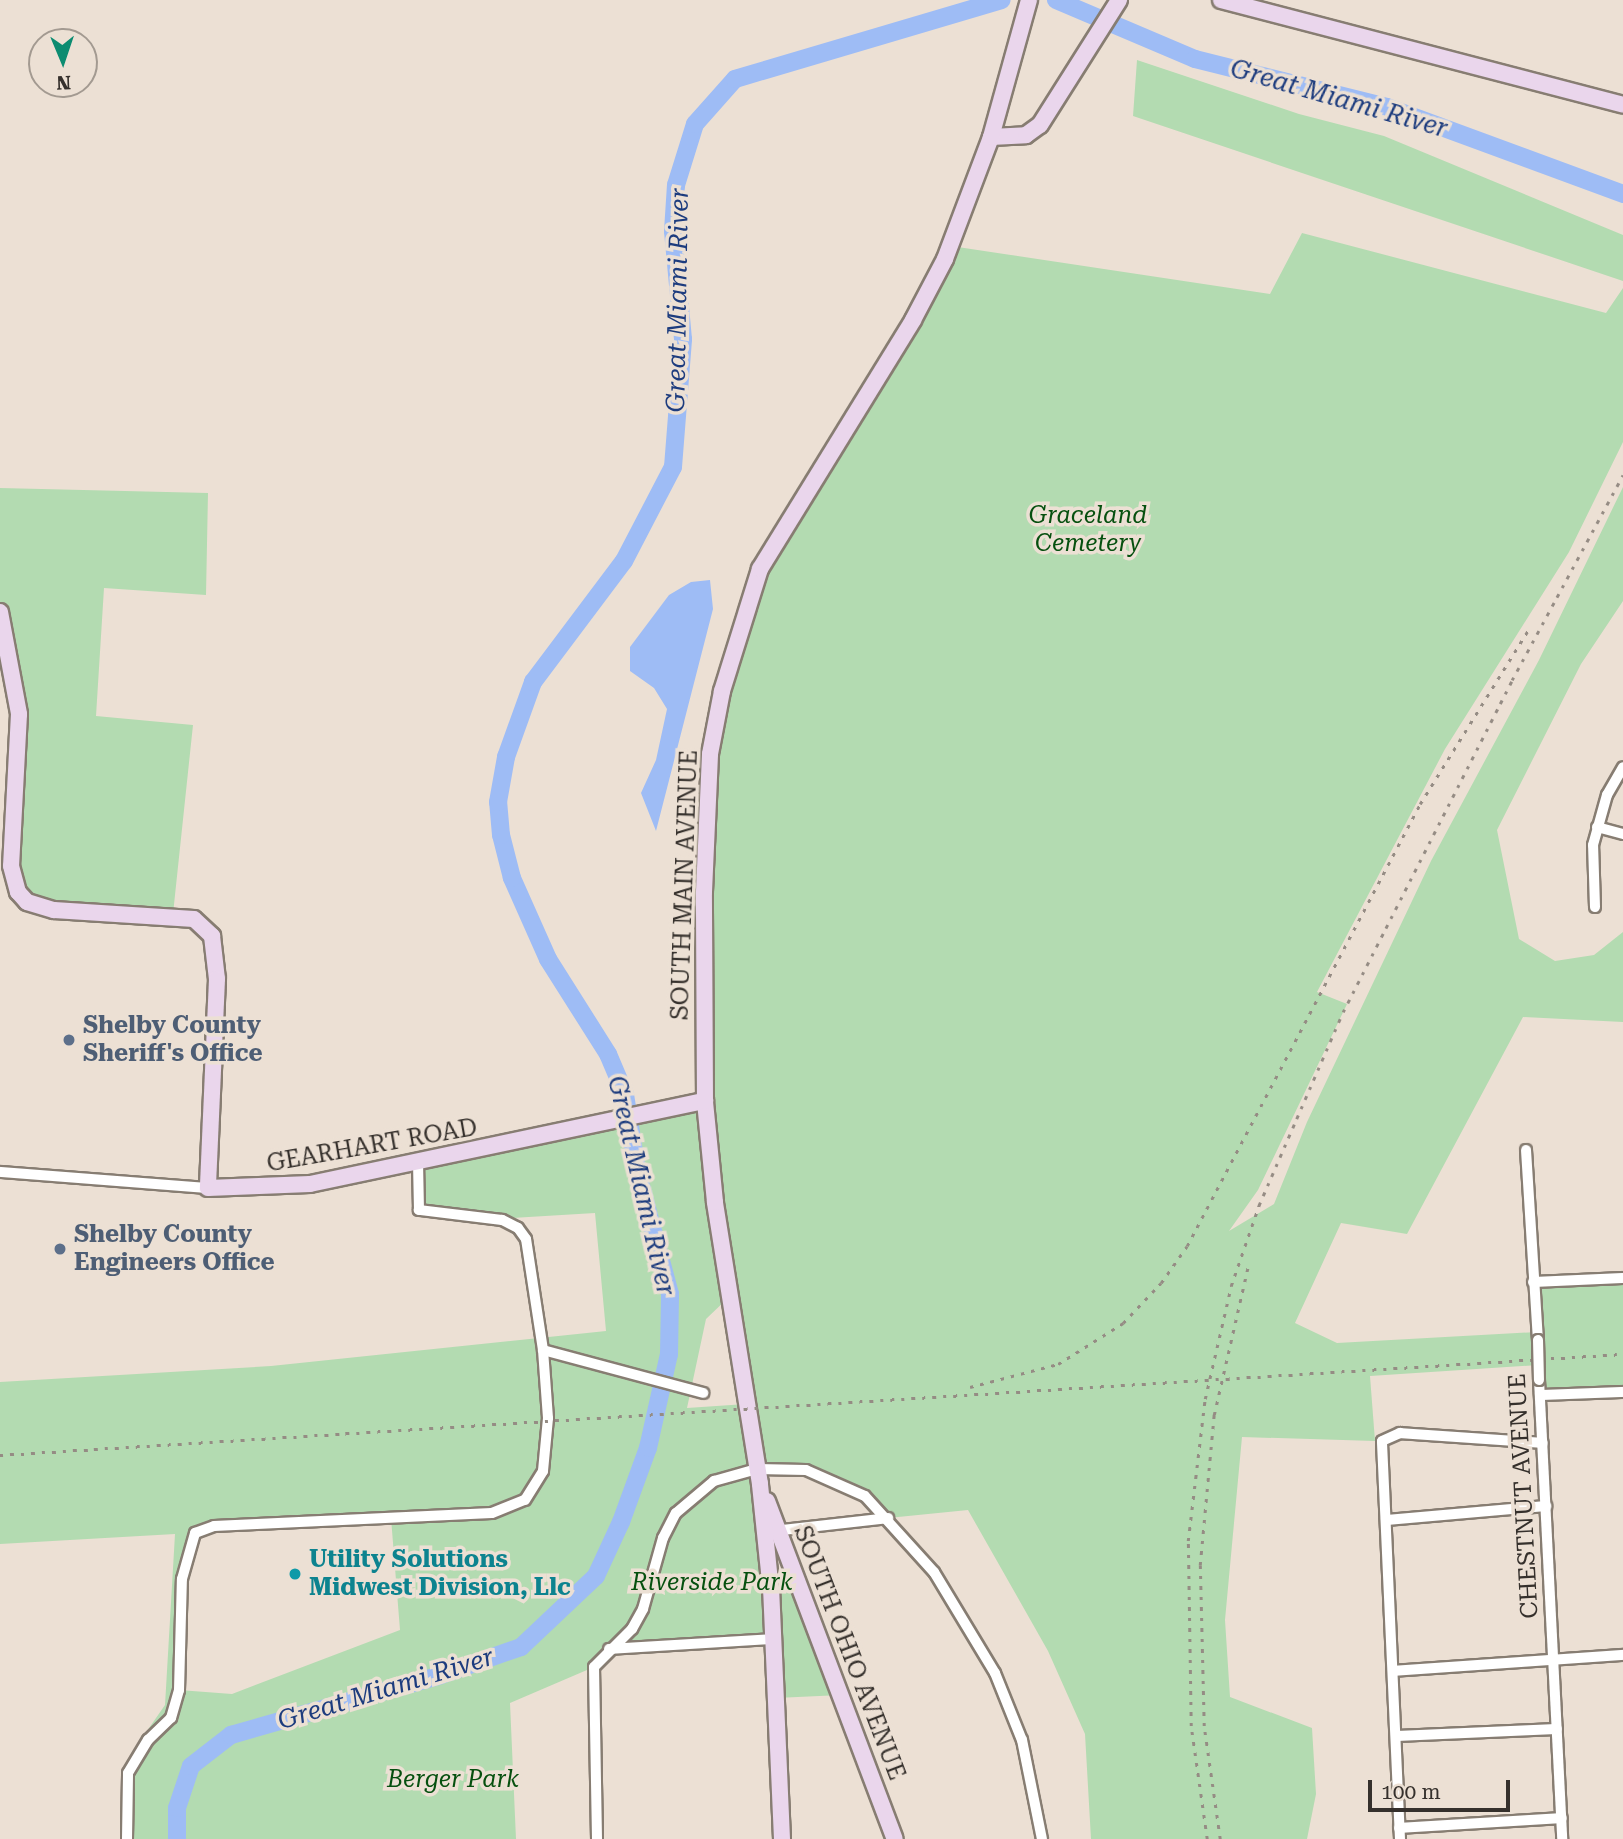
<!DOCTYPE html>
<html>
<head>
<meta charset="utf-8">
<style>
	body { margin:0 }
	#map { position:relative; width:1623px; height:1839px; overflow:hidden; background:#ece0d4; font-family:"Roboto Serif",serif }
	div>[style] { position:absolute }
	.green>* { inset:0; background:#b3dbb1 }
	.water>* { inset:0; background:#9ebcf5 }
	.river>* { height:18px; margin:-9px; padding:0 9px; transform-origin:9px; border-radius:9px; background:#9ebcf5 }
	.roads { filter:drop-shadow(2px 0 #877d72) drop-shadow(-2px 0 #877d72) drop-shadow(0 2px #877d72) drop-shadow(0 -2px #877d72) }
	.street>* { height:10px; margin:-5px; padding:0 5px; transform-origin:5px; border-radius:5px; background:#fff }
	.secondary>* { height:16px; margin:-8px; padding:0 8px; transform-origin:8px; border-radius:8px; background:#ead6ec }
	.rail>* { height:2.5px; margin-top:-1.25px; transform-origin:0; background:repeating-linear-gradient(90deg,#958c84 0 3.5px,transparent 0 10.5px) }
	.bridges { filter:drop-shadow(2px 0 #877d72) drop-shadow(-2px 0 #877d72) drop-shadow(0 2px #877d72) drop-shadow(0 -2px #877d72) }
	.street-bridge>* { height:10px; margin:-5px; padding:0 5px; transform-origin:5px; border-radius:5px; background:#fff }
	.dots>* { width:19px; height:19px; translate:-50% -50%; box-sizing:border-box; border:4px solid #ece0d4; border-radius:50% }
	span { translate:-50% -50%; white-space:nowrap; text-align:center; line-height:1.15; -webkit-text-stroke:7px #ece0d4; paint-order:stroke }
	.park-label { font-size:24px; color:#06500f; font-style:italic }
	.street-label { font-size:24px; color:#35302c }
	.service-label { font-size:24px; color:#4e5e75; font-weight:700 }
	.left { translate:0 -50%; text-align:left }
	.culture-label { font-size:24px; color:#0d838f; font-weight:700 }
	.water-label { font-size:26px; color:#1d3c7e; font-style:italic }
	.north { position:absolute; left:28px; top:28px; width:70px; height:70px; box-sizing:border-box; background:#ece0d4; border:2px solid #a39a91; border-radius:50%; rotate:178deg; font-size:19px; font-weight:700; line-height:28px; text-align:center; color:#35302c }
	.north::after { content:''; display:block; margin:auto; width:24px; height:32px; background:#0c8c71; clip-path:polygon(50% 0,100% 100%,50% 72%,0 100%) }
	.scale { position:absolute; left:1368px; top:1780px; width:142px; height:32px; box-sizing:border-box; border:4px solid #35302c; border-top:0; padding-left:9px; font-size:21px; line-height:24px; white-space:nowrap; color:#35302c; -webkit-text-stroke:5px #ece0d4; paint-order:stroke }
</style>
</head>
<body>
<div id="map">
	<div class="green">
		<div style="clip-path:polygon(1137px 60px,1299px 114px,1384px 136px,1623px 235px,1623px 281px,1133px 116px)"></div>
		<div style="clip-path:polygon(evenodd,1302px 233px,1606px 313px,1623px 288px,1623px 442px,1569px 552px,1445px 749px,1317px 992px,1347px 1004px,1258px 1190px,1229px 1231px,1274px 1204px,1307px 1122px,1431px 861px,1539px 660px,1623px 487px,1623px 601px,1581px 664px,1497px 830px,1519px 939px,1555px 961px,1594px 955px,1623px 932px,1623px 1022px,1523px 1017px,1407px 1234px,1341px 1223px,1295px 1323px,1337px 1343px,1537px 1332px,1533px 1282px,1623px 1278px,1623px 1392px,1540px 1395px,1538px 1365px,1370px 1376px,1375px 1441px,1242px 1437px,1225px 1620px,1230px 1697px,1312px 1728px,1316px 1794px,1307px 1839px,1091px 1839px,1085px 1734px,1048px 1651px,968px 1510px,888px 1518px,865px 1496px,806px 1470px,758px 1469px,772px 1590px,778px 1584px,793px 1591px,805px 1626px,821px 1643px,841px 1695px,776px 1698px,774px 1640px,609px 1649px,594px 1667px,510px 1703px,516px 1839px,127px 1839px,128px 1773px,156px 1732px,147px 1731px,165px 1705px,175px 1534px,0 1544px,0 1382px,271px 1366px,606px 1331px,595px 1213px,512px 1218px,429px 1208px,420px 1205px,418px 1164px,705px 1101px,710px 754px,760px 569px,951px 246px,1270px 294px,1302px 233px,729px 1297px,746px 1404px,687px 1408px,706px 1319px,729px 1297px,1302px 233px,391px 1518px,400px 1630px,232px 1694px,179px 1690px,187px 1549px,195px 1533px,214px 1526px,391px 1518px)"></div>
		<div style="clip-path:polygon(0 488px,208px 493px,206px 595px,104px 588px,96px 716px,193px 725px,173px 914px,54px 910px,18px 892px,19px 714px,0 612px)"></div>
	</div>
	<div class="water">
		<div style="clip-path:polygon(710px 580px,713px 609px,656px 831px,641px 793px,656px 760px,667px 709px,654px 688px,630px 671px,630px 647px,669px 595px,691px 582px)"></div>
	</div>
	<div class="river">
		<div style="left:1056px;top:0;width:151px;rotate:23deg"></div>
		<div style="left:1195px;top:59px;width:198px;rotate:14deg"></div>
		<div style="left:1387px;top:107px;width:252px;rotate:20.2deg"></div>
		<div style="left:177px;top:1839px;width:31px;rotate:-90deg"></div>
		<div style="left:177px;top:1808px;width:44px;rotate:-71.6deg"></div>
		<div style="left:191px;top:1766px;width:51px;rotate:-37.8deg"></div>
		<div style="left:231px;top:1735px;width:218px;rotate:-15.9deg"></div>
		<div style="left:441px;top:1675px;width:85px;rotate:-19.3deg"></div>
		<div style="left:521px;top:1647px;width:103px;rotate:-43.4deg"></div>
		<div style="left:596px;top:1576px;width:60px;rotate:-65.2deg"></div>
		<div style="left:621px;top:1522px;width:79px;rotate:-70deg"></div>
		<div style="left:648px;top:1448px;width:96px;rotate:-77.4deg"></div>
		<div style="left:669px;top:1354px;width:60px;rotate:-89deg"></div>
		<div style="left:670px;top:1294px;width:127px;rotate:-105deg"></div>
		<div style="left:637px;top:1171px;width:78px;rotate:-98.9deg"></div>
		<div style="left:625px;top:1094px;width:43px;rotate:-113deg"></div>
		<div style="left:608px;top:1054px;width:112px;rotate:-122.3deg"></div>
		<div style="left:548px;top:959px;width:89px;rotate:-114deg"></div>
		<div style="left:512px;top:878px;width:44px;rotate:-104.3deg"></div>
		<div style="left:501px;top:835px;width:33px;rotate:-95deg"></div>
		<div style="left:498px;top:802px;width:46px;rotate:-79.9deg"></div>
		<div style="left:506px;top:757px;width:80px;rotate:-70.2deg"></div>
		<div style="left:533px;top:682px;width:151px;rotate:-53.1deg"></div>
		<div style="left:624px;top:561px;width:106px;rotate:-62.5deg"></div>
		<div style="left:673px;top:467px;width:128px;rotate:-85.5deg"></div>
		<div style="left:683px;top:339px;width:108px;rotate:-95.3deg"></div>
		<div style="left:673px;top:231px;width:46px;rotate:-86.3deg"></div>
		<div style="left:676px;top:185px;width:64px;rotate:-72.7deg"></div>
		<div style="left:695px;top:124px;width:60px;rotate:-48.4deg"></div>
		<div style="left:735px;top:79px;width:278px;rotate:-16.5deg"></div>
	</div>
	<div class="roads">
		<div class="street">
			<div style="left:1597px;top:827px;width:27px;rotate:15deg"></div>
			<div style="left:1595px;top:907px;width:62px;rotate:-91.8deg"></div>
			<div style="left:1593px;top:845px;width:52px;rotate:-74.4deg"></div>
			<div style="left:1607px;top:795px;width:32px;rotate:-60deg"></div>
			<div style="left:1526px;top:1150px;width:190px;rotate:86.4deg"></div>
			<div style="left:0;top:1172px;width:209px;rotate:4.4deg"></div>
			<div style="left:1533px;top:1282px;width:90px;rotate:-2.5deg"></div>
			<div style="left:543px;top:1350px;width:166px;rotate:15deg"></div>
			<div style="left:1539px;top:1380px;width:460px;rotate:87.1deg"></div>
			<div style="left:1540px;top:1395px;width:83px;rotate:-2.1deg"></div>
			<div style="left:1386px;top:1520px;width:161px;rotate:-5deg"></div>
			<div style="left:774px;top:1531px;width:115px;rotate:-6.5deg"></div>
			<div style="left:609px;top:1649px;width:165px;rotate:-3.5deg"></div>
			<div style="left:1393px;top:1671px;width:231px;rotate:-4deg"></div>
			<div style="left:1396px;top:1736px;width:161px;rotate:-2.5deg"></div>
			<div style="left:1399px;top:1828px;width:163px;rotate:-3.5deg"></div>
			<div style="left:127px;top:1839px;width:66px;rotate:-89.1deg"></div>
			<div style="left:128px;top:1773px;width:39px;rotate:-59deg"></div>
			<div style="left:148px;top:1740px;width:32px;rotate:-44deg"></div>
			<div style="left:171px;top:1718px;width:29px;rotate:-74deg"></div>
			<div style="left:179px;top:1690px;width:111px;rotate:-88.5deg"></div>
			<div style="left:182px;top:1579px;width:48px;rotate:-74.2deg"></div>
			<div style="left:195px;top:1533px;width:20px;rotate:-20deg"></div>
			<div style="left:214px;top:1526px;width:278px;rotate:-2.7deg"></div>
			<div style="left:492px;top:1513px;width:35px;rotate:-22deg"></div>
			<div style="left:525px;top:1500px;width:34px;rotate:-58deg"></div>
			<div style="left:543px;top:1471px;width:53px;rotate:-84.6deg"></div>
			<div style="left:548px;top:1418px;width:68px;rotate:-94.2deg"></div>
			<div style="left:543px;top:1350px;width:112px;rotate:-98.7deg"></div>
			<div style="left:526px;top:1239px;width:14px;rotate:-126deg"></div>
			<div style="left:518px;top:1228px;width:18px;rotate:-153deg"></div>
			<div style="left:502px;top:1220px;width:84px;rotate:-173.1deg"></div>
			<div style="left:419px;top:1210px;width:46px;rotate:-91.2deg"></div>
			<div style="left:597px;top:1839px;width:172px;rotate:-91deg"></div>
			<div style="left:594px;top:1667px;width:54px;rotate:-45deg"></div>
			<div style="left:632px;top:1629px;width:23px;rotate:-61deg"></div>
			<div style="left:643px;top:1609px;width:74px;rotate:-74.3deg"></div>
			<div style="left:663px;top:1538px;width:28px;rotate:-63deg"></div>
			<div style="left:676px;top:1513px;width:50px;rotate:-40.1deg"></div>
			<div style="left:714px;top:1481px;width:45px;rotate:-15.6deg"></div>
			<div style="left:757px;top:1469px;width:49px;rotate:1.2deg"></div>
			<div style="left:806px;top:1470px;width:64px;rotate:23.8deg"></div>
			<div style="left:865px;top:1496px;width:103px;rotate:47.8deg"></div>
			<div style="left:934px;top:1572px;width:118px;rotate:58.9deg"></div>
			<div style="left:995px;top:1673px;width:72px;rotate:68.1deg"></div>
			<div style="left:1022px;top:1740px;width:101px;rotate:78.6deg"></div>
			<div style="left:1400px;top:1839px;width:398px;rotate:-92.6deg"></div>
			<div style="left:1382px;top:1441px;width:20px;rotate:-24deg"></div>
			<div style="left:1400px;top:1433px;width:143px;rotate:4deg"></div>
		</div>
		<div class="secondary">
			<div style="left:1221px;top:0;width:415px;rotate:14.6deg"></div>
			<div style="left:991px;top:137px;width:35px;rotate:-3deg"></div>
			<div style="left:1026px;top:135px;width:17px;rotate:-36deg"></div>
			<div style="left:1040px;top:125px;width:148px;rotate:-57.7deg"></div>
			<div style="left:0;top:612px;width:104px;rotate:79.4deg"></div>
			<div style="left:19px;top:714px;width:152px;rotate:93deg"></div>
			<div style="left:11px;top:866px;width:27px;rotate:75deg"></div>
			<div style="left:18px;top:892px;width:13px;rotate:48deg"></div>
			<div style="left:27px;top:902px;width:28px;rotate:17deg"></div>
			<div style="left:54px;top:910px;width:140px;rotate:3.7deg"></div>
			<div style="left:194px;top:919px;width:25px;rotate:43deg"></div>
			<div style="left:212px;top:936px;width:43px;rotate:83.4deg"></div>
			<div style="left:217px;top:979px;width:209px;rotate:92.5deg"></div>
			<div style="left:208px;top:1188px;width:102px;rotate:-2.2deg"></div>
			<div style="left:310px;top:1184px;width:404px;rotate:-11.9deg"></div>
			<div style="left:767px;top:1501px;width:361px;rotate:69.3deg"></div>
			<div style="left:782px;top:1839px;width:248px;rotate:-92.5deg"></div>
			<div style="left:771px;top:1591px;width:108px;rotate:-95.9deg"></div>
			<div style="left:760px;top:1484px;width:286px;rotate:-99.1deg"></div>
			<div style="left:715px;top:1202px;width:101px;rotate:-95.7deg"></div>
			<div style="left:705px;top:1101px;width:209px;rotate:-90.3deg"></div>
			<div style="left:704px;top:892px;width:138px;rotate:-87.5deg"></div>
			<div style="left:710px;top:754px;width:64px;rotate:-79.2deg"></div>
			<div style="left:722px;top:691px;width:128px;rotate:-72.7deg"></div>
			<div style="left:760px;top:569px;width:292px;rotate:-58.4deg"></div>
			<div style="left:913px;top:320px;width:69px;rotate:-62.3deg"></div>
			<div style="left:945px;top:259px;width:130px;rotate:-69.3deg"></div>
			<div style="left:991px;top:137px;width:142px;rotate:-74.5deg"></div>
		</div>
	</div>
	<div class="rail">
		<div style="left:970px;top:1387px;width:91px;rotate:-14.6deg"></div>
		<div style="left:1058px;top:1364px;width:77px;rotate:-32.2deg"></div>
		<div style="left:1123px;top:1323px;width:55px;rotate:-46.5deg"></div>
		<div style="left:1161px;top:1283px;width:45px;rotate:-54.9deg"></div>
		<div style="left:1187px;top:1246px;width:500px;rotate:-62.2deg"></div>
		<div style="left:1420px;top:804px;width:208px;rotate:-58.1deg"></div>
		<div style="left:0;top:1455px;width:1626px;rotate:-3.56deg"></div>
		<div style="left:1207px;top:1839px;width:114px;rotate:-98.1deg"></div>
		<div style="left:1191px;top:1726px;width:185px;rotate:-90.9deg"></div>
		<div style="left:1188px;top:1541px;width:143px;rotate:-83.2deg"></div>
		<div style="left:1205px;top:1399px;width:116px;rotate:-77deg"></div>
		<div style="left:1231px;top:1286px;width:86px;rotate:-70.9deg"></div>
		<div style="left:1259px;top:1205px;width:210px;rotate:-66.5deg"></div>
		<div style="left:1343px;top:1012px;width:373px;rotate:-63deg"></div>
		<div style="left:1512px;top:680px;width:233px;rotate:-61.6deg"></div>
		<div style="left:1220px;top:1839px;width:114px;rotate:-98.1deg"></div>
		<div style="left:1204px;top:1726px;width:161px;rotate:-91.4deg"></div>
		<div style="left:1200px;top:1565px;width:151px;rotate:-84.7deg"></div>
		<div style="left:1214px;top:1415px;width:152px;rotate:-77.1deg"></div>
	</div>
	<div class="bridges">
		<div class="street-bridge">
			<div style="left:1538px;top:1340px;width:40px;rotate:88.6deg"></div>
		</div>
	</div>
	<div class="dots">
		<div style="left:69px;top:1040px;background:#5c6f8a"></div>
		<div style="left:60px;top:1249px;background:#5c6f8a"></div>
		<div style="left:295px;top:1574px;background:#0f9aa8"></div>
	</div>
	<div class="park-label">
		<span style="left:1088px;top:530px">Graceland<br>Cemetery</span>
		<span style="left:712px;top:1583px">Riverside Park</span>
		<span style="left:453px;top:1780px">Berger Park</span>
	</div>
	<div class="street-label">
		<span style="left:685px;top:885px;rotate:-88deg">SOUTH MAIN AVENUE</span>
		<span style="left:372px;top:1146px;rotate:-10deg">GEARHART ROAD</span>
		<span style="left:1524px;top:1496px;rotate:-93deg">CHESTNUT AVENUE</span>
		<span style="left:849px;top:1653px;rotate:69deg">SOUTH OHIO AVENUE</span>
	</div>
	<div class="service-label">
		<span class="left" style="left:83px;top:1040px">Shelby County<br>Sheriff's Office</span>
		<span class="left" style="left:74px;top:1249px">Shelby County<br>Engineers Office</span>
	</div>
	<div class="culture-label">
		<span class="left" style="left:309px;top:1574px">Utility Solutions<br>Midwest Division, Llc</span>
	</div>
	<div class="water-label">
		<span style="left:1339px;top:99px;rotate:16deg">Great Miami River</span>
		<span style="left:678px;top:300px;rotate:-89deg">Great Miami River</span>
		<span style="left:641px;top:1186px;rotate:77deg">Great Miami River</span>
		<span style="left:386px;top:1689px;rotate:-17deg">Great Miami River</span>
	</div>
	<div class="north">N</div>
	<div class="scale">100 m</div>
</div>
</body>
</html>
